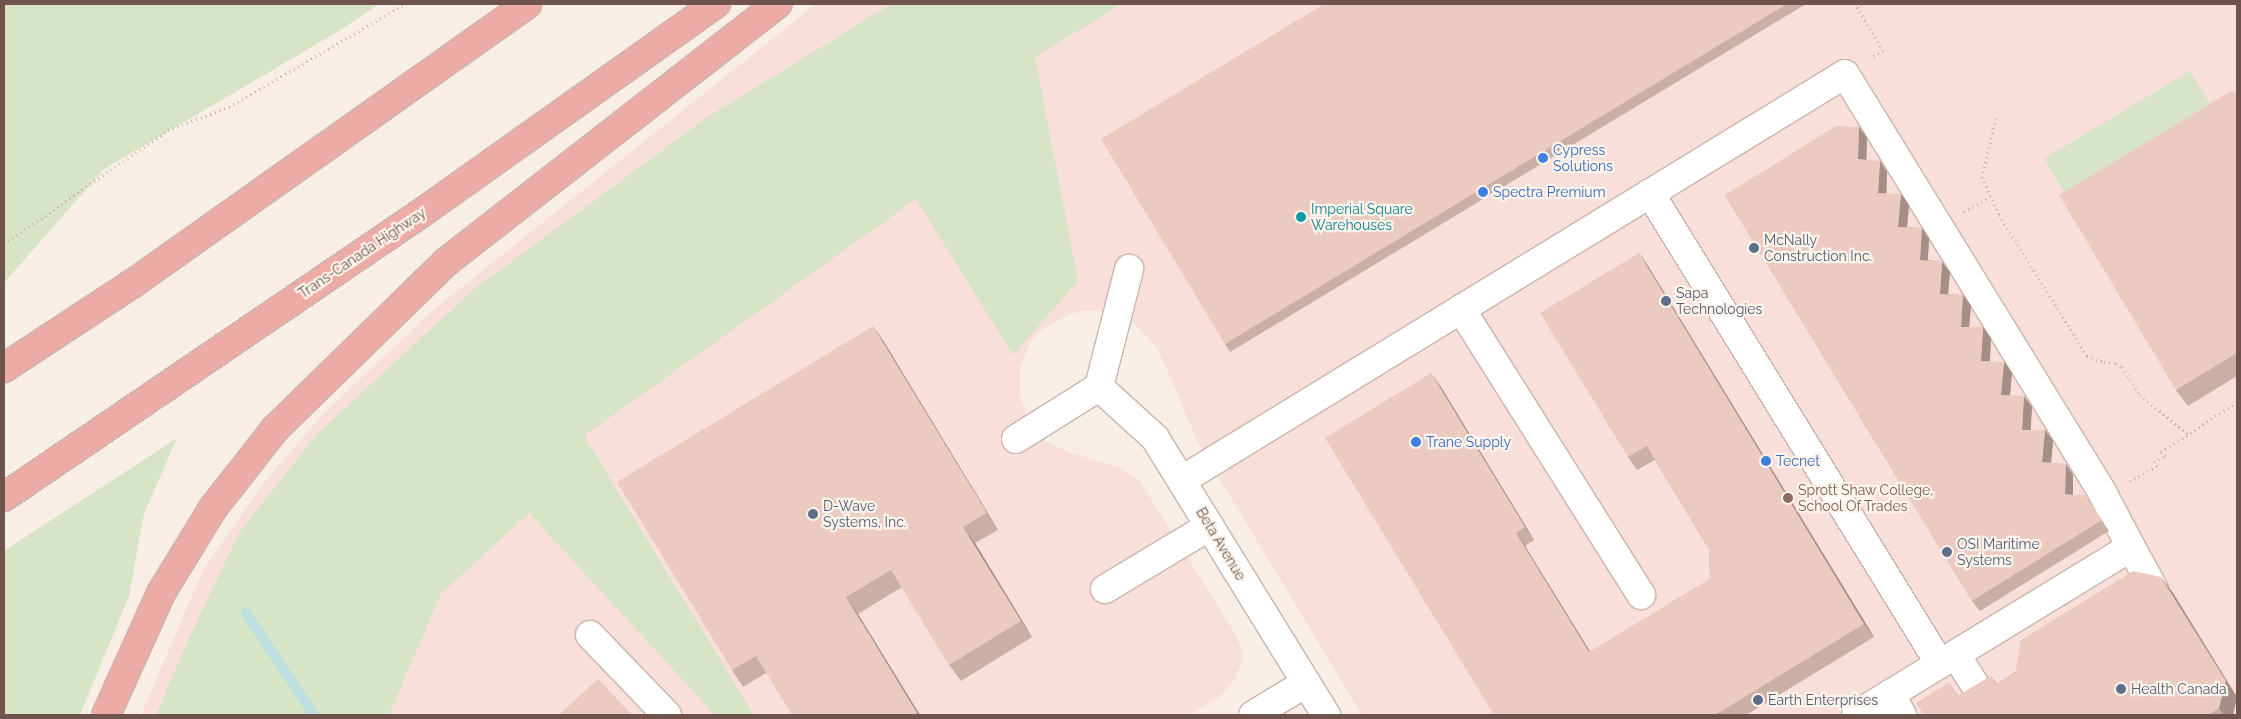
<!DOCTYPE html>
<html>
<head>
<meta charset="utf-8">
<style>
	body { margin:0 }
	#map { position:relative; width:2241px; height:719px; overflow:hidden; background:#f9eee5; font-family:Raleway,sans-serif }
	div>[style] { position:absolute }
	.commercial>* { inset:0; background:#f8dfda }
	.green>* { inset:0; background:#d7e5c6; transform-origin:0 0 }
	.stream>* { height:10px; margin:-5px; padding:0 5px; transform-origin:5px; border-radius:5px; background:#bce0e0 }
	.path>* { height:3px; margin-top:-1.5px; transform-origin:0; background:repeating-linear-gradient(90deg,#d0aea4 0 1px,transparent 0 5px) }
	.roads { filter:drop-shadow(1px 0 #c9b5ad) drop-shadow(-1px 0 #c9b5ad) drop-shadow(0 1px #c9b5ad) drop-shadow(0 -1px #c9b5ad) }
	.minor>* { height:28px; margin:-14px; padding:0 14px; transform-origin:14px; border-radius:14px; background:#fff }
	.highway>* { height:28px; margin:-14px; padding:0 14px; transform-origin:14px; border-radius:14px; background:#ecaba4 }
	.wall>* { inset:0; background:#caafa5 }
	.shaded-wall>* { inset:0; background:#a48e86 }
	.building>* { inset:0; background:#ebcbc0 }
	.dots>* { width:14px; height:14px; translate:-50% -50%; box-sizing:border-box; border:2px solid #fcf3eb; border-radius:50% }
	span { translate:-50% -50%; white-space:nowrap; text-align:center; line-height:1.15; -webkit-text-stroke:4.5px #fcf3eb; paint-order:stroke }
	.shop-label { font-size:14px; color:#366cbe }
	.left { translate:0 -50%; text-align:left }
	.culture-label { font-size:14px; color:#0d838f }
	.service-label { font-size:14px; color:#4e5e75 }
	.street-label { font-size:14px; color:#6f544e }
	.education-label { font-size:14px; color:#785e54 }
	.frame { position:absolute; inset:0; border:5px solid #6f544e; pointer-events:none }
</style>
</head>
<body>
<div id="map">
	<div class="commercial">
		<div style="clip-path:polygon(816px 4px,2237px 4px,2237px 715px,1362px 715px,1199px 445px,1158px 349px,1136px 325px,1122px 317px,1099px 311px,1082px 311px,1068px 315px,1040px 331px,1030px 343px,1020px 369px,1020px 396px,1029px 423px,1047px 442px,1068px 452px,1119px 467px,1140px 481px,1236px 635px,1243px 657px,1234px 681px,1219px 697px,1189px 715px,141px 715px,203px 570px,264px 482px,325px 412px,433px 310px)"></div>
	</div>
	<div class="green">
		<div style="clip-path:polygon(4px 4px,379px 4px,339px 31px,104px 169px,4px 283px)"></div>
		<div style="clip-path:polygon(891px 4px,1122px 4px,1035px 57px,1078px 281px,1013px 355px,916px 199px,584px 436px,754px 715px,715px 715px,529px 513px,441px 594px,389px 715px,156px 715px,183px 651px,239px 533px,316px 435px,473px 290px,709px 116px)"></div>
		<div style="left:2190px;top:71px;width:57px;height:170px;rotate:59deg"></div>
		<div style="clip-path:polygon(177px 438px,144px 514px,129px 596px,80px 715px,4px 715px,4px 551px)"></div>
	</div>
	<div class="stream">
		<div style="left:246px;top:613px;width:123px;rotate:56.3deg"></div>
	</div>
	<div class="path">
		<div style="left:1862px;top:4px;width:6px;rotate:149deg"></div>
		<div style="left:1857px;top:7px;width:50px;rotate:58.8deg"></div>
		<div style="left:1883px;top:50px;width:15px;rotate:148deg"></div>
		<div style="left:1996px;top:118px;width:61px;rotate:103.3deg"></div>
		<div style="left:1982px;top:177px;width:42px;rotate:65.9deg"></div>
		<div style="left:1999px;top:215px;width:166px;rotate:58deg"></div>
		<div style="left:2087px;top:356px;width:18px;rotate:19deg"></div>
		<div style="left:2104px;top:362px;width:12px;rotate:5deg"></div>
		<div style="left:2116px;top:363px;width:7px;rotate:34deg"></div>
		<div style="left:2122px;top:367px;width:33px;rotate:57deg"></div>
		<div style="left:2140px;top:395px;width:63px;rotate:39.2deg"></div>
		<div style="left:1964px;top:212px;width:29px;rotate:-31deg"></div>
		<div style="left:4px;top:244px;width:200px;rotate:-34.8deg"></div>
		<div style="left:168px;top:130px;width:65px;rotate:-20.7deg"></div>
		<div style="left:229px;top:107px;width:204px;rotate:-30.3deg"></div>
		<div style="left:2130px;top:481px;width:31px;rotate:-29deg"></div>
		<div style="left:2157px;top:466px;width:5px;rotate:-127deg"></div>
		<div style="left:2154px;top:462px;width:13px;rotate:-29deg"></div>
		<div style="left:2165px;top:456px;width:6px;rotate:-135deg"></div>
		<div style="left:2161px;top:452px;width:91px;rotate:-33.3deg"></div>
	</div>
	<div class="roads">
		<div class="minor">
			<div style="left:1650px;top:193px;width:553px;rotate:58.38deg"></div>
			<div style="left:1461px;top:309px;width:338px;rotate:57.8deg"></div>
			<div style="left:1099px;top:387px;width:76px;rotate:42.3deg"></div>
			<div style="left:1155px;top:438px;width:326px;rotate:58.3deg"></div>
			<div style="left:1016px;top:439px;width:98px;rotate:-32.1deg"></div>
			<div style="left:1099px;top:387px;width:122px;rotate:-75.7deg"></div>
			<div style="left:1182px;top:480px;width:777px;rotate:-31.48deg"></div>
			<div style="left:1845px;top:74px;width:493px;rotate:58.4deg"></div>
			<div style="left:2103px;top:494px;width:60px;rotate:62.2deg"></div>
			<div style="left:1105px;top:589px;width:122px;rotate:-31deg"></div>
			<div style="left:590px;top:635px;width:111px;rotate:46.1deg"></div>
			<div style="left:1956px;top:655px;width:71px;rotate:57.7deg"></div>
			<div style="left:1890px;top:694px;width:24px;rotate:60deg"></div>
			<div style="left:1253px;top:715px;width:62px;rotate:-31.1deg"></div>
			<div style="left:1856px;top:715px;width:322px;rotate:-31.4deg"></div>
			<div style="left:2131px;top:547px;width:48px;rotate:61.3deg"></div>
		</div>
		<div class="highway">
			<div style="left:4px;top:368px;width:153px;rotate:-33.3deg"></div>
			<div style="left:132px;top:284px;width:484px;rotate:-35.3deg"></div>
			<div style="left:4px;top:497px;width:503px;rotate:-34.23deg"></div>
			<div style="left:420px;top:214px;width:363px;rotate:-35.4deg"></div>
			<div style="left:106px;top:715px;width:134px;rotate:-65.7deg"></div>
			<div style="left:161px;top:593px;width:100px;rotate:-58.5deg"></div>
			<div style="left:213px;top:508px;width:100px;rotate:-51.9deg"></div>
			<div style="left:275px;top:429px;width:239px;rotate:-44.3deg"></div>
			<div style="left:446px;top:262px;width:420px;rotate:-37.9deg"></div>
		</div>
	</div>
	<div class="wall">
		<div style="clip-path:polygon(1324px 4px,1806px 4px,1230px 352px,1225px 344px)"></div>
		<div style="clip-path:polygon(2237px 97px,2237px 376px,2188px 406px,2176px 390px)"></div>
		<div style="clip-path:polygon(1859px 127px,1867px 138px,1866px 160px,1887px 172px,1886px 193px,1909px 205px,1907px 227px,1922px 228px,1929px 239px,1928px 260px,1942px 262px,1950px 272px,1948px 294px,1963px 295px,1971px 306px,1969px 327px,1991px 338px,1990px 362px,2012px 373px,2010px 396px,2032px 407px,2030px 430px,2045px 430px,2053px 441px,2051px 463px,2066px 464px,2073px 475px,2073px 495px,2086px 496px,2109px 531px,1980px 611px,1972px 601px,1725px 195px)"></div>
		<div style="clip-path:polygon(1639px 253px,1648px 266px,1874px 637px,1746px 715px,1494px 715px,1441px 387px,1534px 540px,1525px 546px,1590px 652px,1710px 579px,1709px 549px,1655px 460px,1637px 470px,1628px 457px)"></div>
		<div style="clip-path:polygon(873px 326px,884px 342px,998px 530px,975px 543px,1032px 637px,961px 681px,949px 665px,902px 587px,858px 614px,766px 673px,743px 687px,732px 670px)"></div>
		<div style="clip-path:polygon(2161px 577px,2173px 593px,2237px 698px,2233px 715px,1924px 715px,1949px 683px,1958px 696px,1991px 676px,1997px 684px)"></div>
	</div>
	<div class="shaded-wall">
		<div style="clip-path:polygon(1859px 127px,1867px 138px,1866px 170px,1858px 159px)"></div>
		<div style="clip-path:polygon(1880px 161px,1887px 172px,1886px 204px,1878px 193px)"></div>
		<div style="clip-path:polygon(1901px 194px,1909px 205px,1906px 237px,1898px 227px)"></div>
		<div style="clip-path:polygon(1922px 228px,1929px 239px,1927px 271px,1920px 260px)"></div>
		<div style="clip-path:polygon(1639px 253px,1648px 266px,1874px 637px,1864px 624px)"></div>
		<div style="clip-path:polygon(1942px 262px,1950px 272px,1947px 305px,1940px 294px)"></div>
		<div style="clip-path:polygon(1963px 295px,1971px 306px,1968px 338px,1961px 327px)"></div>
		<div style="clip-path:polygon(873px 326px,884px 342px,998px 530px,987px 513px)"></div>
		<div style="clip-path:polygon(1983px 327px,1991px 338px,1989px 372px,1981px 361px)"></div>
		<div style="clip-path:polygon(2004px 362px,2012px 373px,2009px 406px,2001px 395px)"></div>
		<div style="clip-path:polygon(1431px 373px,1441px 387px,1534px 540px,1525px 527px)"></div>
		<div style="clip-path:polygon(2024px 396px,2032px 407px,2030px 440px,2022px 430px)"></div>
		<div style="clip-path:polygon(2045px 430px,2053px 441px,2050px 473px,2042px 462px)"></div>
		<div style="clip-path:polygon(2066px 464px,2073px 475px,2073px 505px,2065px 494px)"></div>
		<div style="clip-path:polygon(963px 527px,975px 543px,1032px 637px,1021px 621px)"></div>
		<div style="clip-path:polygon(1516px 533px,1525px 546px,1599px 666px,1589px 652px)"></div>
		<div style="clip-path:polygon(2161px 577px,2173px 593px,2237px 697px,2233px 715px,2224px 715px,2219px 708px)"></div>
		<div style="clip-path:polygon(846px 597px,858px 614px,920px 715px,918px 715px)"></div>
	</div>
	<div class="building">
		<div style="clip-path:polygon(1324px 4px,1787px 4px,1225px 344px,1101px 139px)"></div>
		<div style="clip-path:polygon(2233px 90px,2237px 98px,2237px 353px,2176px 390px,2059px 195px)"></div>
		<div style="clip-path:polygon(1836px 126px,1859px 127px,1858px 159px,1880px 161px,1878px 193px,1901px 194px,1898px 227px,1922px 228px,1920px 260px,1942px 262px,1940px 294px,1963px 295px,1961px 327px,1983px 327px,1981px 361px,2004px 362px,2001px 395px,2024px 396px,2022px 430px,2045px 430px,2042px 462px,2066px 464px,2065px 494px,2086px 496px,2102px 520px,1972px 601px,1725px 195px)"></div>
		<div style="clip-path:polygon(1639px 253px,1864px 624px,1715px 715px,1494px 715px,1325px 438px,1431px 373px,1525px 527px,1516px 533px,1589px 652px,1710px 579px,1709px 549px,1647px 446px,1628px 457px,1540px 313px)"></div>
		<div style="clip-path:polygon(873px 326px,987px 513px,963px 527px,1021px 621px,949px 665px,891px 570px,846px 597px,918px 715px,792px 715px,756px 656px,732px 670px,617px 482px)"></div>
		<div style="clip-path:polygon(2133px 571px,2161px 577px,2226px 681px,2219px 708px,2208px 715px,2045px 715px,2016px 668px,2021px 640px)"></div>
		<div style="clip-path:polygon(2018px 671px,2045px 715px,1924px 715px,1916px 703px,1949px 683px,1957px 696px,1991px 676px,1996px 685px)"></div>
		<div style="clip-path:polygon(598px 679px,632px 715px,559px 715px)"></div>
	</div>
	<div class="dots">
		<div style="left:1543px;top:158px;background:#3f7fe0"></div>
		<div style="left:1483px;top:192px;background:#3f7fe0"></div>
		<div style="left:1301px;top:217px;background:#0f9aa8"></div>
		<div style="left:1754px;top:248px;background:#5c6f8a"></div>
		<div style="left:1666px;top:301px;background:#5c6f8a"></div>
		<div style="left:1416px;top:442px;background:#3f7fe0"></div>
		<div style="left:1766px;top:461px;background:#3f7fe0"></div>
		<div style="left:1788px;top:498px;background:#8d6e63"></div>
		<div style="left:813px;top:514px;background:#5c6f8a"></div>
		<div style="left:1947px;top:552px;background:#5c6f8a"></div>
		<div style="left:2121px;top:689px;background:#5c6f8a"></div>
		<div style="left:1758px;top:700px;background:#5c6f8a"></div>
	</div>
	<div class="shop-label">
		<span class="left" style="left:1553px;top:158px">Cypress<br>Solutions</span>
		<span class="left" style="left:1493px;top:192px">Spectra Premium</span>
		<span class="left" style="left:1426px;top:442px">Trane Supply</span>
		<span class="left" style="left:1776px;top:461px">Tecnet</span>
	</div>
	<div class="culture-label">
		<span class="left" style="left:1311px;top:217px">Imperial Square<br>Warehouses</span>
	</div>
	<div class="service-label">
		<span class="left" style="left:1764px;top:248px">McNally<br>Construction Inc.</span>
		<span class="left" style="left:1676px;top:301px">Sapa<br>Technologies</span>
		<span class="left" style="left:823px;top:514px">D-Wave<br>Systems, Inc.</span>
		<span class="left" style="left:1957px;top:552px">OSI Maritime<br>Systems</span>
		<span class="left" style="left:2131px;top:689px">Health Canada</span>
		<span class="left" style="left:1768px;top:700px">Earth Enterprises</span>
	</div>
	<div class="street-label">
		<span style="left:362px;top:253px;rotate:-34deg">Trans-Canada Highway</span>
		<span style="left:1221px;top:544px;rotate:59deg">Beta Avenue</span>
	</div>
	<div class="education-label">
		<span class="left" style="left:1798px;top:498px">Sprott Shaw College,<br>School Of Trades</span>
	</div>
	<div class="frame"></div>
</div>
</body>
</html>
